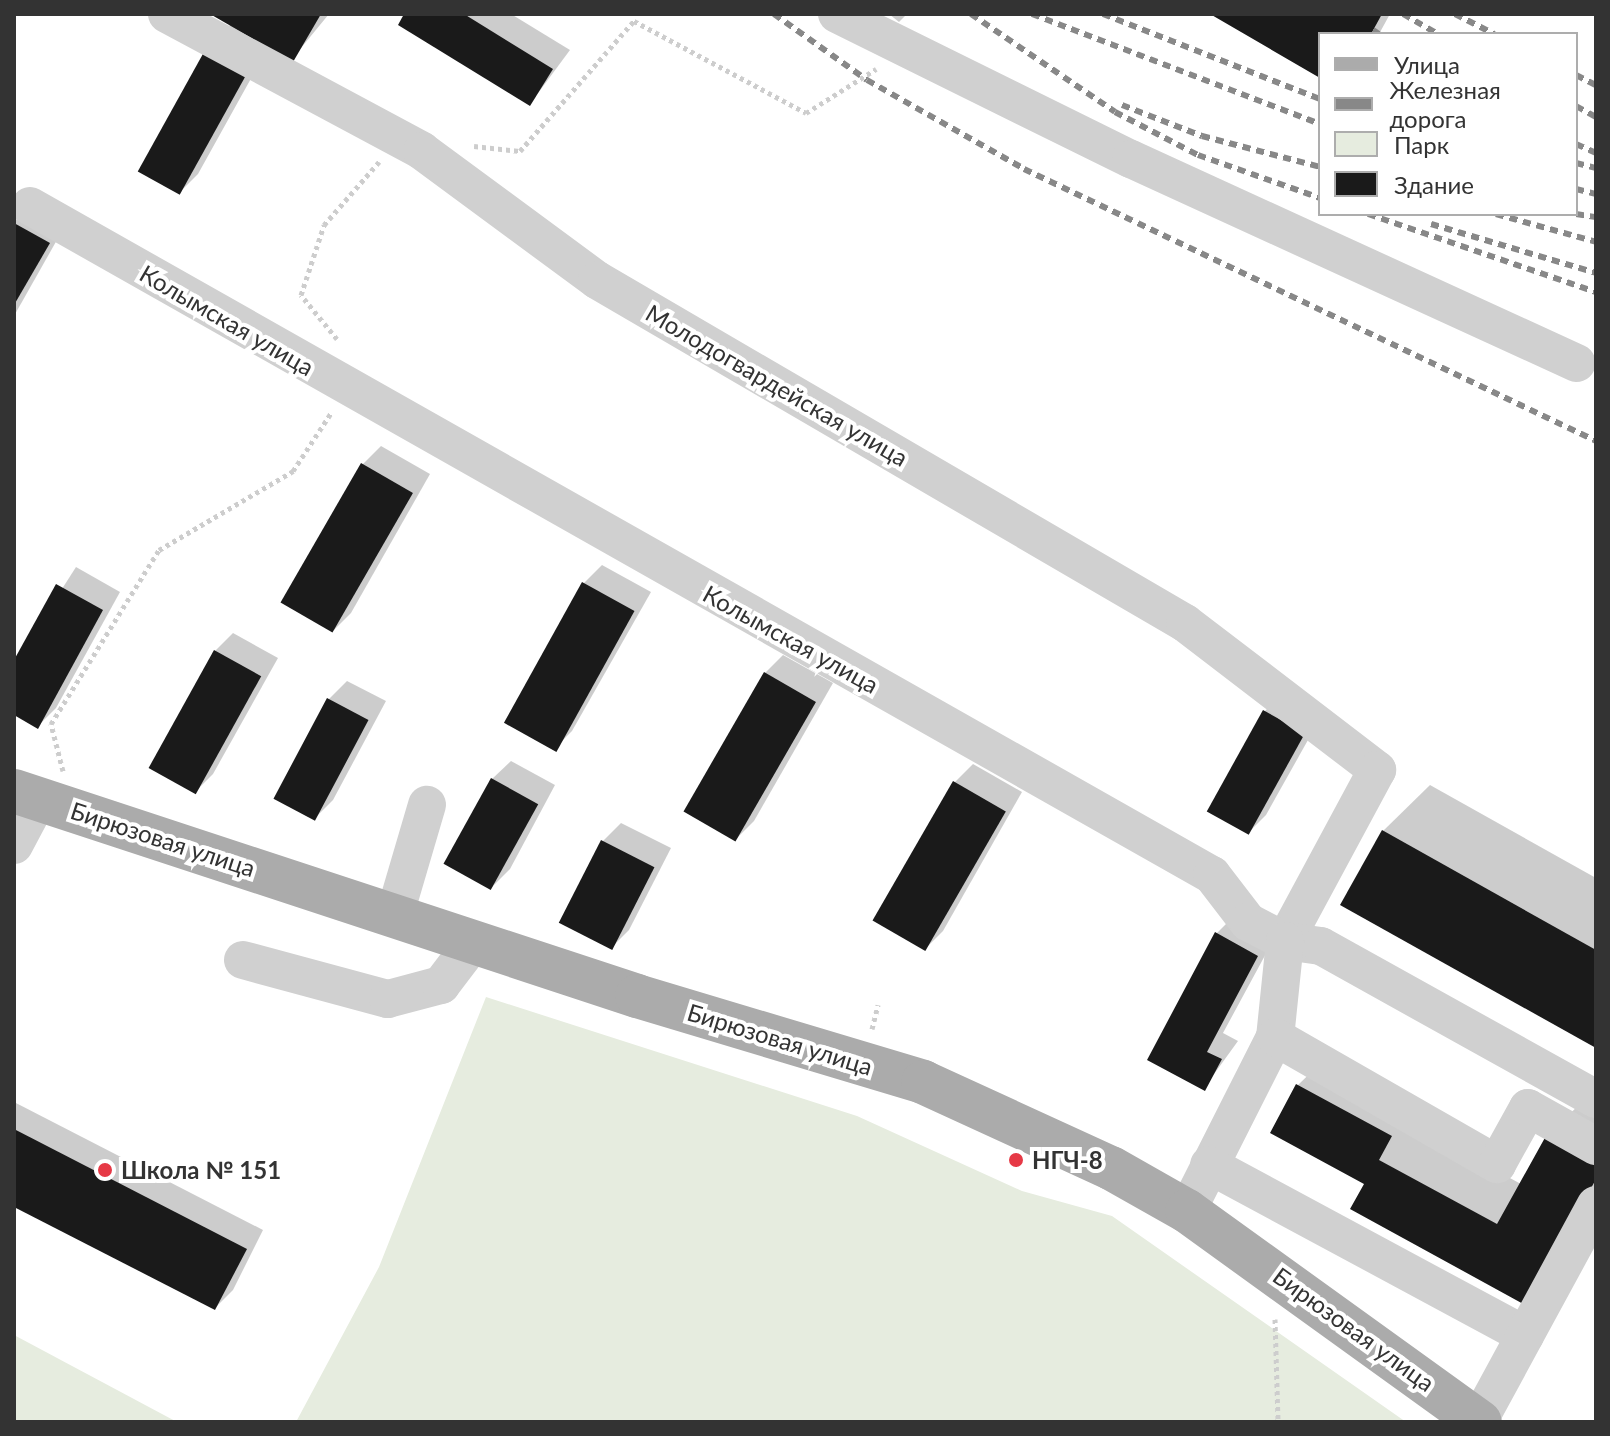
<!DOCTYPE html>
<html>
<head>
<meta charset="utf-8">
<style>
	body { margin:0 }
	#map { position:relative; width:1610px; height:1436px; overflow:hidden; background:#fff; font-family:Lato,sans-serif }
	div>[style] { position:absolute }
	.green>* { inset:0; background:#e6ecdf }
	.shadow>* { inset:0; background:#0003 }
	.building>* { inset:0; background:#1a1a1a; transform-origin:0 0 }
	.path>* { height:5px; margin-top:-2.5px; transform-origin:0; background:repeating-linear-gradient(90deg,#cdcdcd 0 4px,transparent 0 8px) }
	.minor>* { height:38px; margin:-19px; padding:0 19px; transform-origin:19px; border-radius:19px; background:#d0d0d0 }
	.major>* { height:44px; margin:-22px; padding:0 22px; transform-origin:22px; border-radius:22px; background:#ababab }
	.rail>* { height:6px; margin-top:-3px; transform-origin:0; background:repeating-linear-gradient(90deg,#888 0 8px,transparent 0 14px) }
	.dots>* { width:22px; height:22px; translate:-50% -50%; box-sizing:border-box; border:4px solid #fff; border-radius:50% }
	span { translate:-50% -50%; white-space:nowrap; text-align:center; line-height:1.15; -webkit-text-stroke:8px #fff; paint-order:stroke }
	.street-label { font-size:24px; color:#333 }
	.poi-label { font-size:24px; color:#333; font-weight:700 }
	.left { translate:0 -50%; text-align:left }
	.frame { position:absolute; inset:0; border:16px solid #333; pointer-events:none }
	.legend { position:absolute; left:1318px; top:32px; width:260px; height:184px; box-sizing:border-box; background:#fff; border:2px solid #adadad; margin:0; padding:10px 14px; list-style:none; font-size:24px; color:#333 }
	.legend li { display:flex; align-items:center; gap:16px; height:40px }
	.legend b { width:40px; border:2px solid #adadad }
</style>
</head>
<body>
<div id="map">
	<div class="green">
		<div style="clip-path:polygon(486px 997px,857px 1116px,1022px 1191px,1112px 1216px,1406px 1422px,296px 1422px,379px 1267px)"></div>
		<div style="clip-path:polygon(14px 1335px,177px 1422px,14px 1422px)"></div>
	</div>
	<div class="shadow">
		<div style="clip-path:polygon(214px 14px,329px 14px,292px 59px,269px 46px,198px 174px,179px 193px,211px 44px,231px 24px)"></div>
		<div style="clip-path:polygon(407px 14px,511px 14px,570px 50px,530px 104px)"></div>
		<div style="clip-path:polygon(889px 14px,907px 14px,899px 22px)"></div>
		<div style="clip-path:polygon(1214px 14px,1390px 14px,1379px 34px,1320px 34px,1320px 76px)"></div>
		<div style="clip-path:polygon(31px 204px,66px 224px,14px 316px,14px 222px)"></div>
		<div style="clip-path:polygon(381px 446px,430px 474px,351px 613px,333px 631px,363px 464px)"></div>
		<div style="clip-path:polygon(602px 565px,651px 592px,572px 731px,554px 749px,505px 721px,584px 583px)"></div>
		<div style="clip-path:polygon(76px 567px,120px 592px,56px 708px,38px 726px,14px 713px,14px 664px)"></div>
		<div style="clip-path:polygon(233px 633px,278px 658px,213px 774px,195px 792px,215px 651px)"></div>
		<div style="clip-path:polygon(783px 655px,833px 683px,754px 821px,736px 839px,765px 673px)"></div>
		<div style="clip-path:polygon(347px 681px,386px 701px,333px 800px,315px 818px,276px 798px,329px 699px)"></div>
		<div style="clip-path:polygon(1283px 693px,1322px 715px,1266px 815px,1248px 833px,1265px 711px)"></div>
		<div style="clip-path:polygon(511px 761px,555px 785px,510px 869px,492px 887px,492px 779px)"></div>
		<div style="clip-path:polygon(973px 764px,1022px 792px,943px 931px,925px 949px,955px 782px)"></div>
		<div style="clip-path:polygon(1430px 785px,1596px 878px,1596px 1045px,1383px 831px)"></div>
		<div style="clip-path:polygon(621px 823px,671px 848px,629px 930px,611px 948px,561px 922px,603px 841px)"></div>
		<div style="clip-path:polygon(1235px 915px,1275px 937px,1223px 1033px,1238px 1041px,1204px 1088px,1149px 1059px,1216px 934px)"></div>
		<div style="clip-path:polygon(1333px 1051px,1412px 1125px,1521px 1184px,1548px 1135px,1583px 1101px,1596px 1108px,1596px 1204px,1561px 1269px,1367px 1183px,1273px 1132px,1298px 1085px)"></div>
		<div style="clip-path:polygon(14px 1102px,263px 1230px,233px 1290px,215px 1308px,14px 1204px)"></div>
	</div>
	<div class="building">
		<div style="clip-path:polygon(210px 14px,321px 14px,293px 62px)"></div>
		<div style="clip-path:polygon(404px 14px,464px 14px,553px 69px,530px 106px,398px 25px)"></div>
		<div style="clip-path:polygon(1210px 14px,1382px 14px,1371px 34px,1320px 34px,1320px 78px)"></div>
		<div style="left:209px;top:43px;width:48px;height:147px;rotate:29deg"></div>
		<div style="clip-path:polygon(14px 223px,50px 243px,14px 305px)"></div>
		<div style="left:361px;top:463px;width:60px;height:161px;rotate:30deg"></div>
		<div style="left:582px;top:582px;width:60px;height:161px;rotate:29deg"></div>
		<div style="clip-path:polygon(56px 584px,103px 610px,38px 729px,14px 715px,14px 660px)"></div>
		<div style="left:214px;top:650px;width:54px;height:135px;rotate:29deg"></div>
		<div style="left:764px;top:672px;width:60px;height:161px;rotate:30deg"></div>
		<div style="left:327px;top:698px;width:47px;height:114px;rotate:28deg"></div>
		<div style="left:1263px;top:710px;width:48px;height:116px;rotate:29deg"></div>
		<div style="left:491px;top:778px;width:54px;height:98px;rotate:29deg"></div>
		<div style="left:953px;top:781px;width:61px;height:161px;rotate:30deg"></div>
		<div style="clip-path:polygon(1382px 830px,1596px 950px,1596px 1048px,1340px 905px)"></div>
		<div style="left:601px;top:840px;width:60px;height:93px;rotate:27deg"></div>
		<div style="clip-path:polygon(1215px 932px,1258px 956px,1207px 1052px,1222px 1059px,1205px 1091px,1147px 1060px)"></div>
		<div style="clip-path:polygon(1296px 1084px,1392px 1136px,1379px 1160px,1497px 1224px,1547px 1134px,1596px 1161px,1596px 1179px,1527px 1306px,1350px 1209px,1364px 1184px,1270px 1133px)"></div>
		<div style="clip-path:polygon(14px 1129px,247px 1249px,215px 1310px,14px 1207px)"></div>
	</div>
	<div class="path">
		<div style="left:474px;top:146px;width:46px;rotate:6.2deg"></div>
		<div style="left:520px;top:151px;width:173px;rotate:-48.8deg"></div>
		<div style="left:634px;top:21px;width:195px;rotate:28.1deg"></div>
		<div style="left:806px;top:113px;width:83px;rotate:-32.2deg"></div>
		<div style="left:337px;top:339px;width:57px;rotate:-129.3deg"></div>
		<div style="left:301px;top:295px;width:74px;rotate:-71.8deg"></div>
		<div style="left:324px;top:225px;width:84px;rotate:-48.9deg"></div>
		<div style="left:63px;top:771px;width:49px;rotate:-104.3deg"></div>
		<div style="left:51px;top:724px;width:205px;rotate:-58.2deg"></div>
		<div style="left:159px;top:550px;width:156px;rotate:-30.5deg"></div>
		<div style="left:293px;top:471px;width:69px;rotate:-56.8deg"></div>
		<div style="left:872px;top:1029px;width:25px;rotate:-76deg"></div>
		<div style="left:1275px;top:1319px;width:103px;rotate:88.3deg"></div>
	</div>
	<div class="minor">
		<div style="left:167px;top:14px;width:289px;rotate:28.2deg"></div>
		<div style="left:422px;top:151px;width:217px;rotate:36.4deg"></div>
		<div style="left:597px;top:280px;width:681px;rotate:30.26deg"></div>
		<div style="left:1185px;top:623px;width:242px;rotate:37.4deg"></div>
		<div style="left:1377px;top:770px;width:194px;rotate:118.3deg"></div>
		<div style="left:1285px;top:941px;width:36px;rotate:8deg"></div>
		<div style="left:1321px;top:946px;width:315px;rotate:29.1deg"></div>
		<div style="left:837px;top:14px;width:328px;rotate:26.3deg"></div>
		<div style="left:1131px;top:159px;width:490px;rotate:24.6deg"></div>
		<div style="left:30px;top:206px;width:1358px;rotate:29.51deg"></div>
		<div style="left:1212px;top:875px;width:59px;rotate:52.5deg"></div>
		<div style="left:1248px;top:922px;width:42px;rotate:27.2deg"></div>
		<div style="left:1285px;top:941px;width:97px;rotate:95.9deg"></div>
		<div style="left:1275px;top:1037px;width:195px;rotate:116.8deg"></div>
		<div style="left:14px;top:845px;width:53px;rotate:-62deg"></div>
		<div style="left:394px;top:917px;width:117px;rotate:-73.6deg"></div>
		<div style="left:243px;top:960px;width:150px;rotate:15.1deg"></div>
		<div style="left:388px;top:999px;width:55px;rotate:-14.8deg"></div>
		<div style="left:441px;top:985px;width:53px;rotate:-52.7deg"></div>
		<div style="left:1275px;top:1037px;width:256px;rotate:29.8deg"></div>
		<div style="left:1497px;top:1164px;width:64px;rotate:-61deg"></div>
		<div style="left:1528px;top:1108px;width:78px;rotate:29.2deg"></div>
		<div style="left:1209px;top:1165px;width:359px;rotate:28.3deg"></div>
		<div style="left:1478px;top:1422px;width:247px;rotate:-61.5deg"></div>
	</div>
	<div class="major">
		<div style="left:14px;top:791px;width:656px;rotate:18.21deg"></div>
		<div style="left:637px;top:996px;width:299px;rotate:16.7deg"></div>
		<div style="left:923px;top:1082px;width:207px;rotate:24.6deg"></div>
		<div style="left:1111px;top:1168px;width:87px;rotate:29.5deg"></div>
		<div style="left:1187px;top:1211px;width:361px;rotate:35.8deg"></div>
	</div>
	<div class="rail">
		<div style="left:774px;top:14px;width:114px;rotate:35.4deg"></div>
		<div style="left:867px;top:80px;width:180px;rotate:29.5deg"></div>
		<div style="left:1024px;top:169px;width:633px;rotate:25.43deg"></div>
		<div style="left:971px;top:14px;width:174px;rotate:34.2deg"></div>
		<div style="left:1115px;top:112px;width:93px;rotate:27.4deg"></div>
		<div style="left:1198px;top:155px;width:129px;rotate:19.4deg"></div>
		<div style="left:1032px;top:14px;width:308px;rotate:20.9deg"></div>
		<div style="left:1103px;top:14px;width:233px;rotate:21.4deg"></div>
		<div style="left:1403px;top:14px;width:40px;rotate:29.7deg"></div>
		<div style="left:1455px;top:14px;width:44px;rotate:27.1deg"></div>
		<div style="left:1373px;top:30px;width:7px;rotate:34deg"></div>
		<div style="left:1576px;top:75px;width:22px;rotate:27deg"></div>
		<div style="left:1122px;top:105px;width:86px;rotate:21.2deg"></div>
		<div style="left:1202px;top:136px;width:122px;rotate:14.7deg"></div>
		<div style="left:1576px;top:106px;width:23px;rotate:29deg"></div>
		<div style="left:1576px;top:144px;width:22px;rotate:24deg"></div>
		<div style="left:1576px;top:163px;width:21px;rotate:14deg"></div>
		<div style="left:1576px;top:189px;width:21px;rotate:14deg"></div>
		<div style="left:1368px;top:214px;width:241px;rotate:18.9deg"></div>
		<div style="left:1496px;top:214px;width:104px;rotate:15.6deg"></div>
		<div style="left:1576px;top:214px;width:20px;rotate:9deg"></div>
		<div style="left:1431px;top:224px;width:172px;rotate:16.5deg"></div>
	</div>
	<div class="dots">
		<div style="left:1016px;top:1160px;background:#e63946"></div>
		<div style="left:105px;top:1170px;background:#e63946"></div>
	</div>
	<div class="street-label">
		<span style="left:227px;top:320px;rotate:30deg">Колымская улица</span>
		<span style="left:777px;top:385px;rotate:30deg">Молодогвардейская улица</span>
		<span style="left:791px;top:639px;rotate:29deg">Колымская улица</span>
		<span style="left:163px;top:839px;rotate:18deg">Бирюзовая улица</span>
		<span style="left:780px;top:1039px;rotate:17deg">Бирюзовая улица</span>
		<span style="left:1354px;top:1329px;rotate:36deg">Бирюзовая улица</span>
	</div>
	<div class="poi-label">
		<span class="left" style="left:1032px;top:1160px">НГЧ-8</span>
		<span class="left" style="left:121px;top:1170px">Школа № 151</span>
	</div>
	<div class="frame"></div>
	<ul class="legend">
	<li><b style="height:10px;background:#ababab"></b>Улица</li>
	<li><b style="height:10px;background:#888"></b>Железная дорога</li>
	<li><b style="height:22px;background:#e6ecdf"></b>Парк</li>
	<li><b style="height:22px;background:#1a1a1a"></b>Здание</li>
	</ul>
</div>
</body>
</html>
